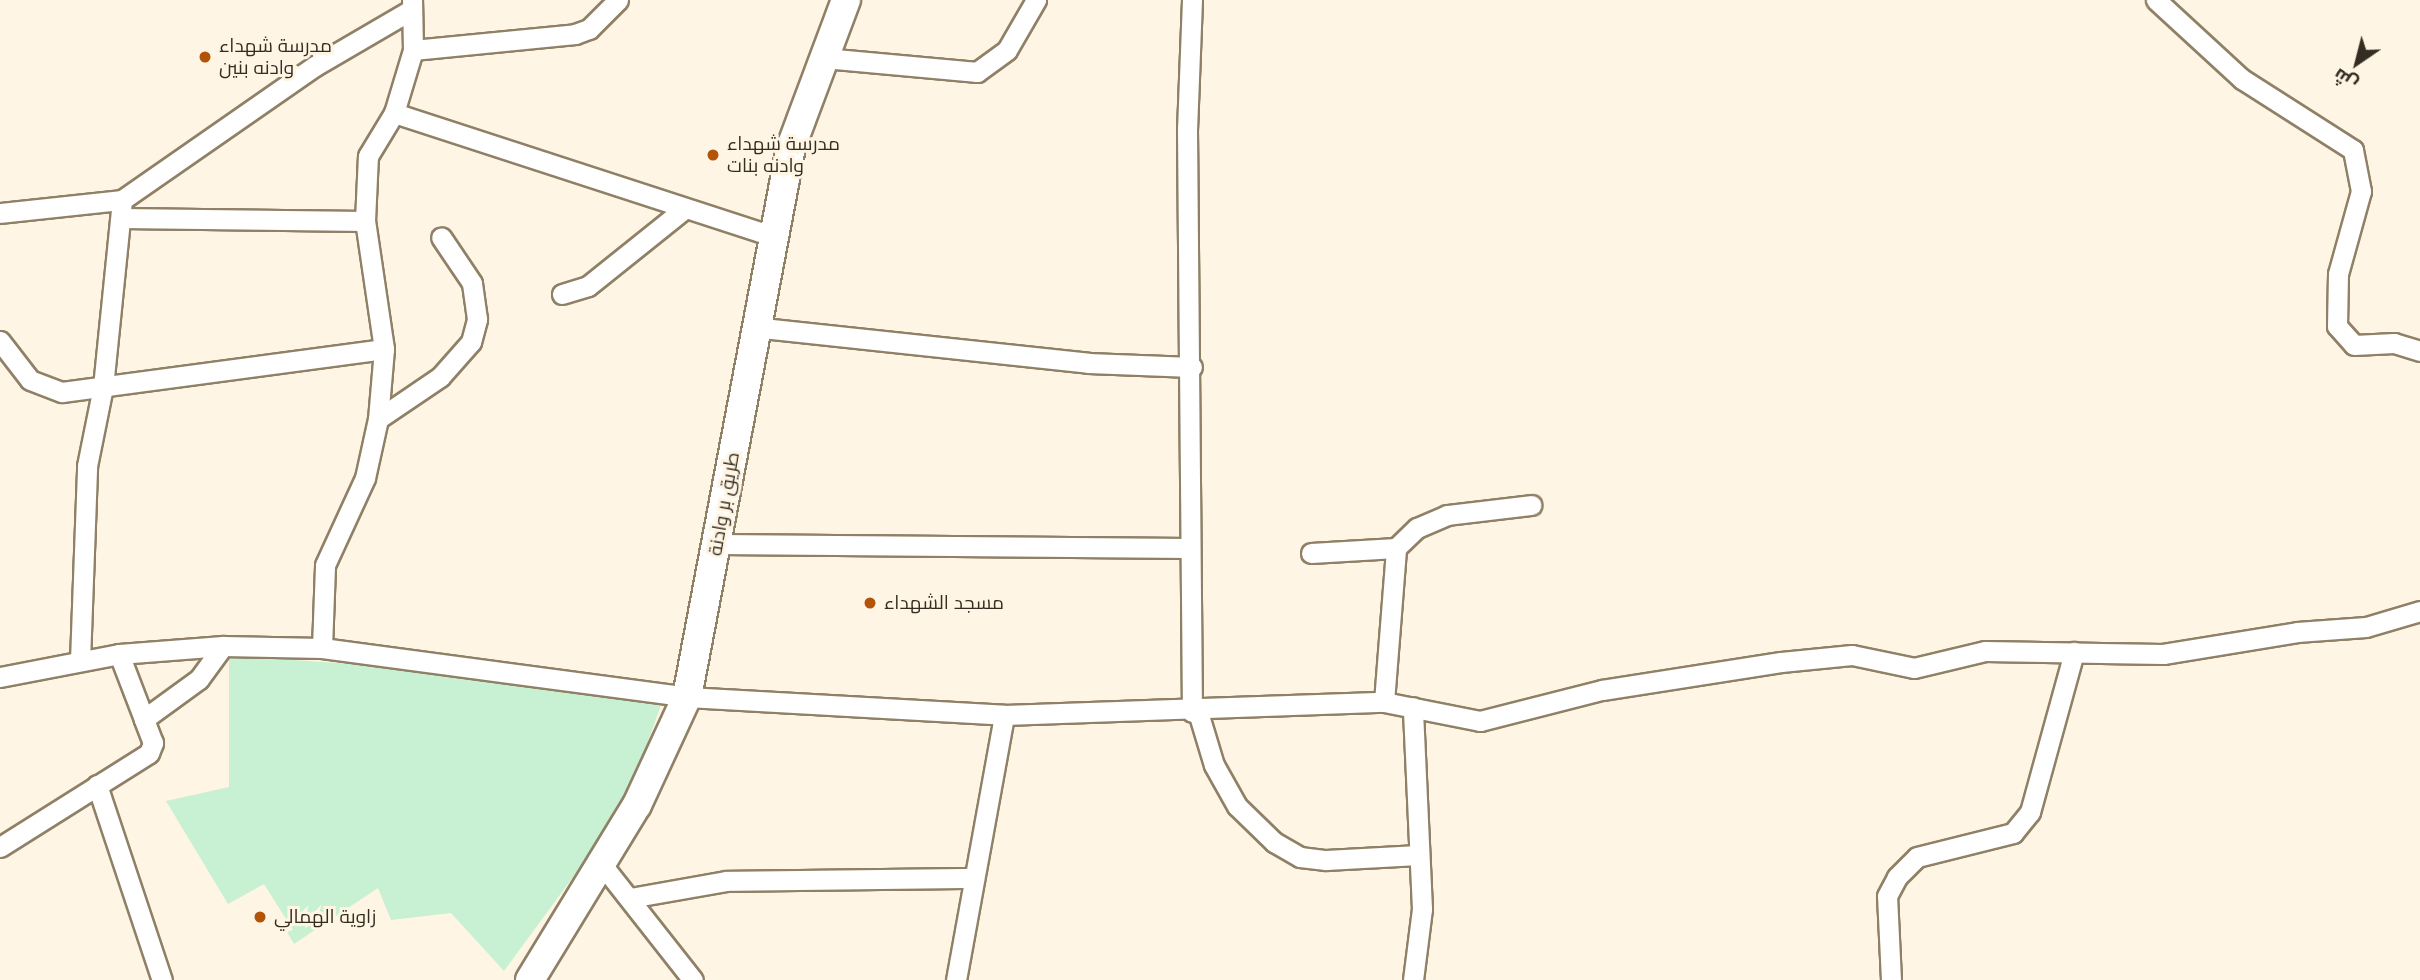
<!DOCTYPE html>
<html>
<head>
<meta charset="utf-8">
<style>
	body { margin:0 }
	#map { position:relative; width:2420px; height:980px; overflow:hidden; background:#fff5e4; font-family:"Open Sans",Cairo,sans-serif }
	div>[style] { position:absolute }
	.green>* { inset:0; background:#c8f0d2 }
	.roads { filter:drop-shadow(2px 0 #8f8066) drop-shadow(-2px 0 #8f8066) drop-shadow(0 2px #8f8066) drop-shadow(0 -2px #8f8066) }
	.street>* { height:19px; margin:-9.5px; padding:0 9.5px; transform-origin:9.5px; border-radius:9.5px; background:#fff }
	.secondary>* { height:28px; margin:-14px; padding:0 14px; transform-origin:14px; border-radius:14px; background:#fff }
	.dots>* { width:19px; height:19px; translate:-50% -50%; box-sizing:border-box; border:4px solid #fff5e4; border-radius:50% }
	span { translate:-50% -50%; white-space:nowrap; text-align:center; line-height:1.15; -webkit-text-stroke:6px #fff5e4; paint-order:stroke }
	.poi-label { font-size:19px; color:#332d22 }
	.left { translate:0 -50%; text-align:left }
	.street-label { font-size:19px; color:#332d22 }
	.north { position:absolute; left:2322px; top:28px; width:70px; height:70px; -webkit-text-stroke:5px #fff5e4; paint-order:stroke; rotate:215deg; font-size:19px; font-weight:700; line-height:28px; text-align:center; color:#332d22 }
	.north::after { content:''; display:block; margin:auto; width:24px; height:32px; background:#332d22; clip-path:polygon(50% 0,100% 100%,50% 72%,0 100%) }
</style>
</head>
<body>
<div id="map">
	<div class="green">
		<div style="clip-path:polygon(229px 656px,400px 667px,662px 702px,626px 805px,504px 971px,451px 913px,391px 920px,378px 888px,294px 944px,287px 932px,293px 930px,264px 884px,228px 904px,166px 801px,229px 787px)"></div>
	</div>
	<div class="roads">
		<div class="street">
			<div style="left:1192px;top:0;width:129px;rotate:92.2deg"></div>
			<div style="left:1187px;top:129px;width:583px;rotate:89.51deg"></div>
			<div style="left:2156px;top:0;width:117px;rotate:42.6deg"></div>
			<div style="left:2242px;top:79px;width:132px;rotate:32.6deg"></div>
			<div style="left:2353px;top:150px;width:42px;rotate:79deg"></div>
			<div style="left:2361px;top:191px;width:86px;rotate:105.5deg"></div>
			<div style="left:2338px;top:274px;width:52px;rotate:91.1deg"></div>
			<div style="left:2337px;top:326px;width:25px;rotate:48deg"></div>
			<div style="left:2354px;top:345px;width:40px;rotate:-2.9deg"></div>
			<div style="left:2394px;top:343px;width:27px;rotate:17deg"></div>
			<div style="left:413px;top:50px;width:163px;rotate:-5.6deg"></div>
			<div style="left:575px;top:34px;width:15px;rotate:-20deg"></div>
			<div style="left:589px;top:29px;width:41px;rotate:-45deg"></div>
			<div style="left:824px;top:58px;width:154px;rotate:5.2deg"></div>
			<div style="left:977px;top:72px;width:37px;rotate:-36deg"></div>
			<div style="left:1007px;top:50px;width:58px;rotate:-59.9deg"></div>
			<div style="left:394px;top:113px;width:398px;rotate:18deg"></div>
			<div style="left:0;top:213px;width:123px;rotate:-6.1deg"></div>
			<div style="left:122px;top:200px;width:235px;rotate:-34.8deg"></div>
			<div style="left:315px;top:66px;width:109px;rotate:-30.3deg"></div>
			<div style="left:121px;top:218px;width:244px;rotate:0.7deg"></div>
			<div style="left:562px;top:294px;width:27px;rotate:-17deg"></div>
			<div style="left:588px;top:286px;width:122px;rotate:-38.7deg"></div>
			<div style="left:753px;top:327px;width:337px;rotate:6.1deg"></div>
			<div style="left:1088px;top:363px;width:104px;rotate:2.2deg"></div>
			<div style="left:0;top:341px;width:49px;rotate:52.4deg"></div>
			<div style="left:30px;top:380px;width:34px;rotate:21deg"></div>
			<div style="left:62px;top:392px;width:325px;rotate:-7.6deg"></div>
			<div style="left:378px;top:419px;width:75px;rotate:-34.1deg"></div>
			<div style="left:440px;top:377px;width:47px;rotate:-48.5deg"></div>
			<div style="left:471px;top:342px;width:24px;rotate:-75deg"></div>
			<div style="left:477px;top:319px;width:36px;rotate:-98deg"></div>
			<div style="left:472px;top:283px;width:55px;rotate:-124deg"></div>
			<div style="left:718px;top:544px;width:471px;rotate:0.5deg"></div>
			<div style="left:1311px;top:553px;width:85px;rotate:-3.4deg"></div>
			<div style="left:322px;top:648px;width:83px;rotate:-87.9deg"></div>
			<div style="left:325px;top:565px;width:96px;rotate:-65.3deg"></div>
			<div style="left:365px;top:478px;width:60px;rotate:-77.6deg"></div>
			<div style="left:378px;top:419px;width:70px;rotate:-85.1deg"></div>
			<div style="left:384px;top:349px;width:129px;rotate:-98.4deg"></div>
			<div style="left:365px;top:221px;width:65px;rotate:-87.4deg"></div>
			<div style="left:368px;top:156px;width:50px;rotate:-58.8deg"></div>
			<div style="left:394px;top:113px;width:66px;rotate:-73.2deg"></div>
			<div style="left:413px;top:50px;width:50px;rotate:-91.1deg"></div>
			<div style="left:119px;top:654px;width:70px;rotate:69deg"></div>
			<div style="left:80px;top:661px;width:195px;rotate:-87.9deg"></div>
			<div style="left:87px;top:466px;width:81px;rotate:-78.6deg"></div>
			<div style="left:103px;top:387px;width:188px;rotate:-84.2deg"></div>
			<div style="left:0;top:677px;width:121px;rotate:-10.9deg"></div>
			<div style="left:119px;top:654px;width:104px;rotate:-4.4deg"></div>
			<div style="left:223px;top:646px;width:99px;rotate:1.2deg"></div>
			<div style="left:322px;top:648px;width:368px;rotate:7.6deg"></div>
			<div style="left:687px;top:697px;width:318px;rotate:3.2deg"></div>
			<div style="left:1004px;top:715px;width:380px;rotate:-2deg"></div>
			<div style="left:1384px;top:702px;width:98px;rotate:11.2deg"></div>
			<div style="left:1480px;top:721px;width:126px;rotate:-14.3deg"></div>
			<div style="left:1602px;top:690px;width:181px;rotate:-8.9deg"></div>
			<div style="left:1781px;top:662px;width:71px;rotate:-5.6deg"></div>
			<div style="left:1852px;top:655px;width:63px;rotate:11.8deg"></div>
			<div style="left:1914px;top:668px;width:73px;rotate:-13.5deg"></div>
			<div style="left:1985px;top:651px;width:178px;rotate:1deg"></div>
			<div style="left:2163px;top:654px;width:136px;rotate:-9.3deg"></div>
			<div style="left:2297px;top:632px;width:69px;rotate:-4.1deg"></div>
			<div style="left:2366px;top:627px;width:56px;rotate:-16.5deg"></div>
			<div style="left:1384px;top:702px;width:154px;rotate:-85.5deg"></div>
			<div style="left:1396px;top:548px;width:29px;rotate:-44deg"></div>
			<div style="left:1417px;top:528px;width:33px;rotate:-23deg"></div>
			<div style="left:1447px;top:515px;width:85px;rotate:-6.8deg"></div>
			<div style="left:1198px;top:712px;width:55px;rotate:73.2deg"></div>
			<div style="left:1214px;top:765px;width:47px;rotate:60.7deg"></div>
			<div style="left:1237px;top:806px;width:52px;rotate:44.2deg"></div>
			<div style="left:1274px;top:842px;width:30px;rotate:30deg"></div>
			<div style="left:1300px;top:857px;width:26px;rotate:7deg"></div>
			<div style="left:1326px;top:860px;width:92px;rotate:-3.1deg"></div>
			<div style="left:97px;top:785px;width:206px;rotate:71.6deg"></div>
			<div style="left:0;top:847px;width:176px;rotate:-32.2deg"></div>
			<div style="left:149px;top:753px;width:11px;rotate:-68deg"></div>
			<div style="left:153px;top:743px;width:26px;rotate:-111deg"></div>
			<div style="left:144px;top:719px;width:68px;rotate:-36deg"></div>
			<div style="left:199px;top:679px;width:41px;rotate:-54deg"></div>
			<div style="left:600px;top:862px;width:150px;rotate:51.8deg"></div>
			<div style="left:630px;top:898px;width:97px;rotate:-10deg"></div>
			<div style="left:726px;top:881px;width:248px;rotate:-0.7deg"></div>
			<div style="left:956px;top:980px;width:269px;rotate:-79.7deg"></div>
			<div style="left:1413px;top:980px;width:72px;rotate:-82.8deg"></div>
			<div style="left:1422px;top:909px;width:202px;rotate:-92.6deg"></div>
			<div style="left:1891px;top:980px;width:84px;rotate:-92.7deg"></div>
			<div style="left:1887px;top:896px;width:21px;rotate:-62deg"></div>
			<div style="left:1897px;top:877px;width:28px;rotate:-45deg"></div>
			<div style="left:1917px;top:857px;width:99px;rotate:-14deg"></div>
			<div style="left:2013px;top:833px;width:27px;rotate:-51deg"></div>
			<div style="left:2030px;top:812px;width:166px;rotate:-74.6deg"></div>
		</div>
		<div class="secondary">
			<div style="left:530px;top:980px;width:205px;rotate:-58.6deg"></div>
			<div style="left:637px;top:805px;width:119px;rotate:-65.2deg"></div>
			<div style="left:687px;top:697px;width:560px;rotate:-79.29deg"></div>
			<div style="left:791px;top:147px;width:157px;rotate:-69.5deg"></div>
		</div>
	</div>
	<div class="dots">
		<div style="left:205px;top:57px;background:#b25308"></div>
		<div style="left:713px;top:155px;background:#b25308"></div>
		<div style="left:870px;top:603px;background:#b25308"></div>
		<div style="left:260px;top:917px;background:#b25308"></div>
	</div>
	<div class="poi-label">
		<span class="left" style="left:219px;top:57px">مدرسة شهداء<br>وادنه بنين</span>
		<span class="left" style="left:727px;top:155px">مدرسة شهداء<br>وادنه بنات</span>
		<span class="left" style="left:884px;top:603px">مسجد الشهداء</span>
		<span class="left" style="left:274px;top:917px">زاوية الهمالي</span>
	</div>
	<div class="street-label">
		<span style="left:724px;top:504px;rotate:-80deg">طريق بر وادنة</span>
	</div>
	<div class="north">ش</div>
</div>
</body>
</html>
